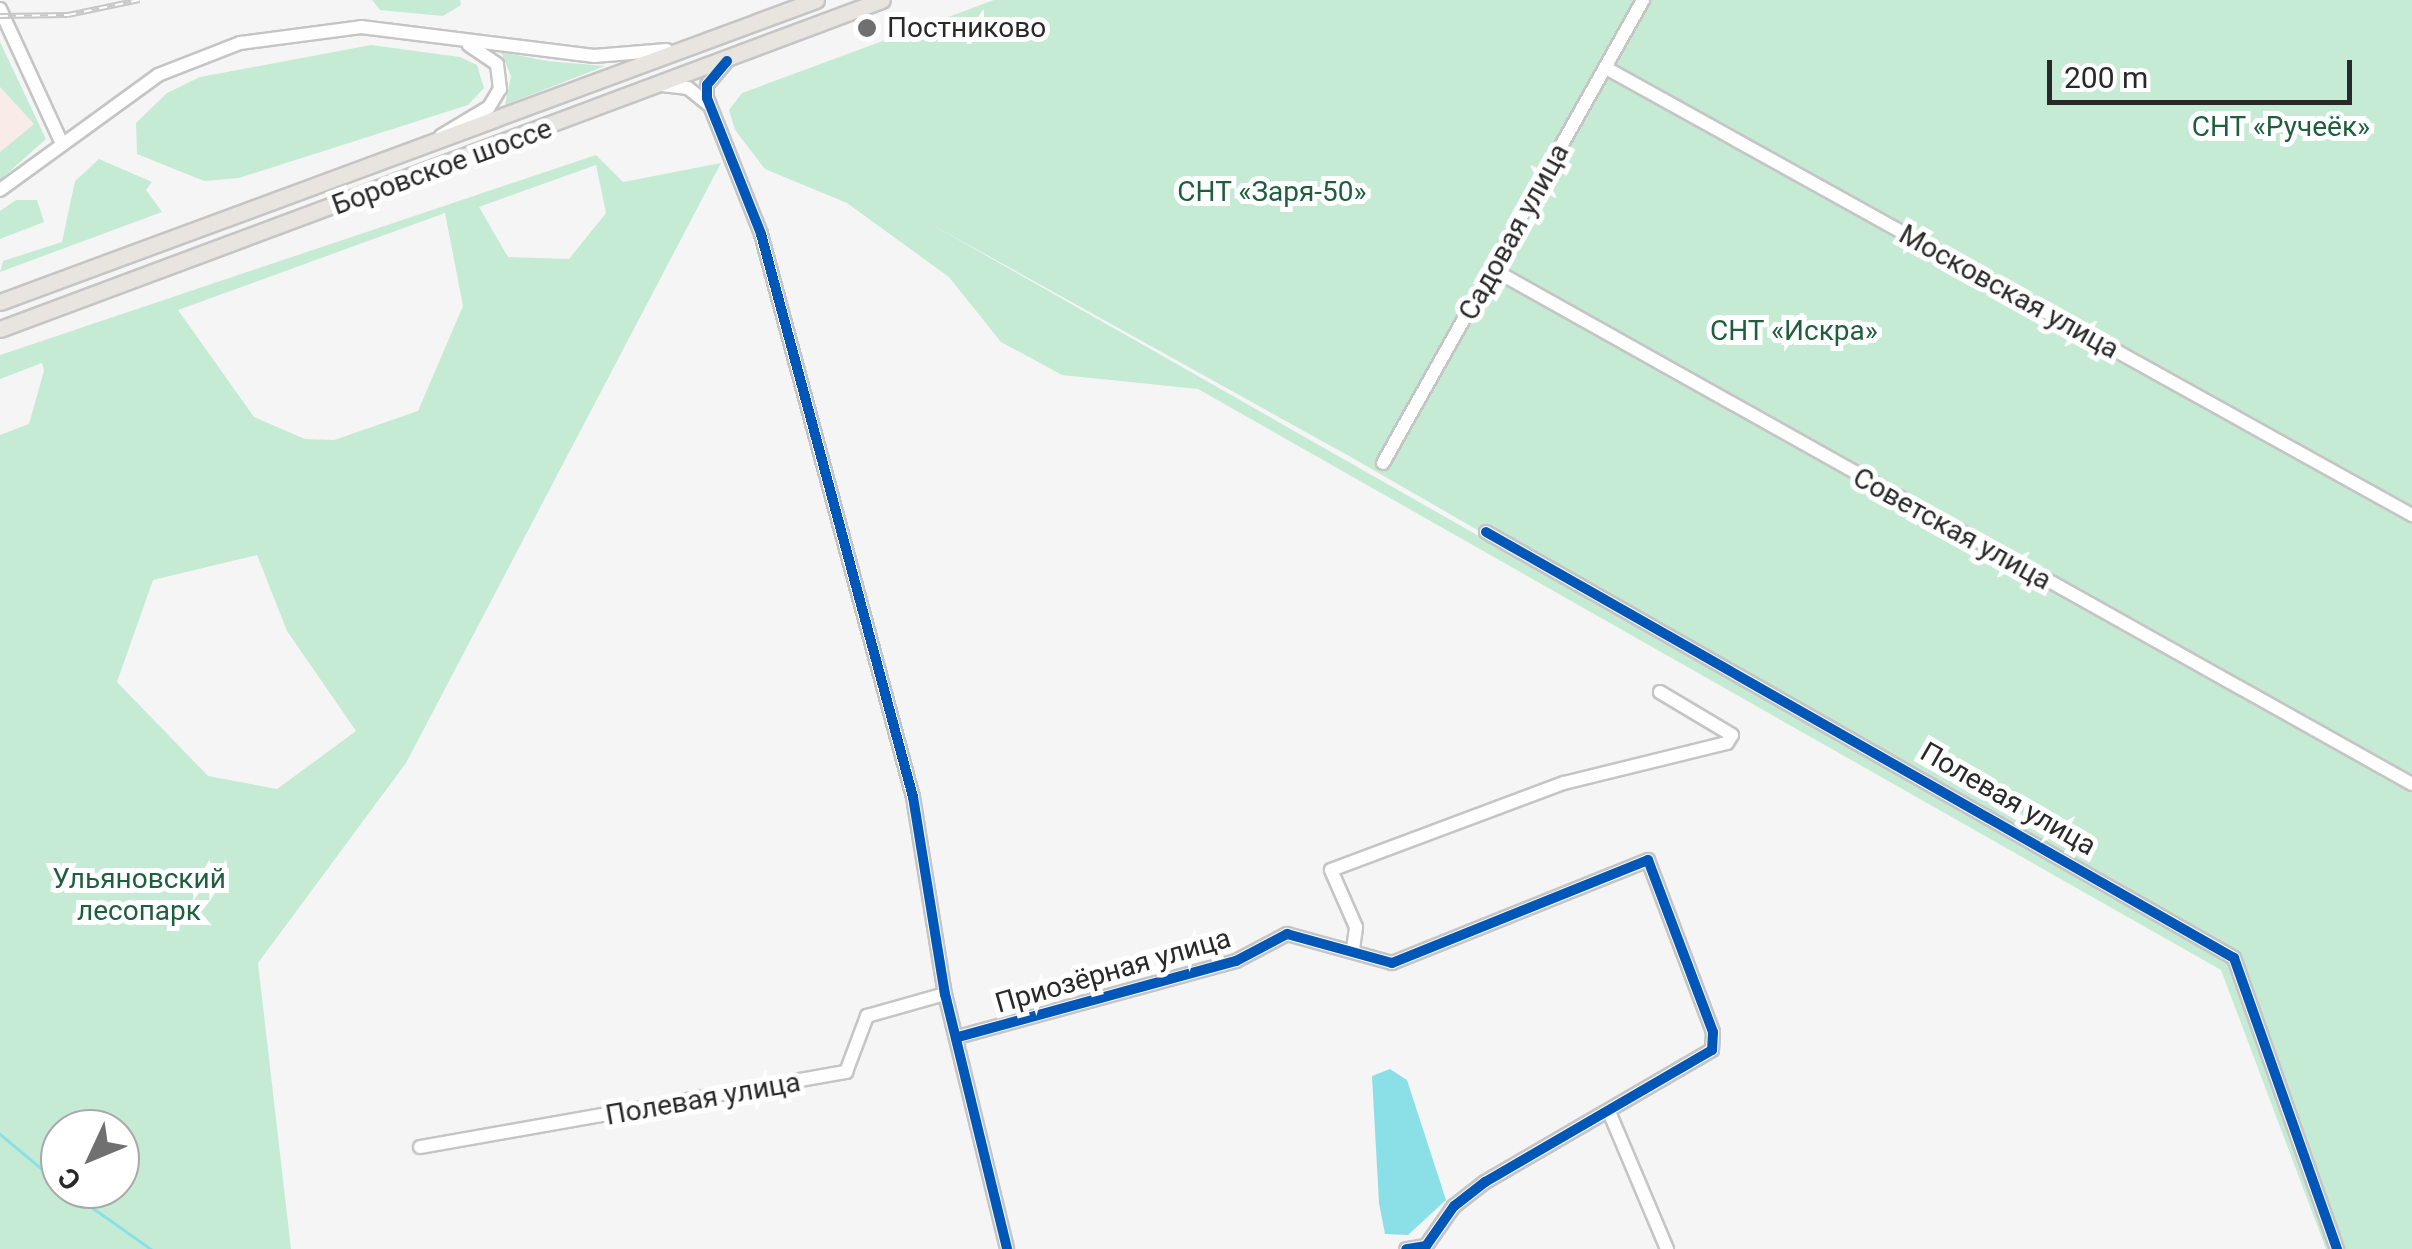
<!DOCTYPE html>
<html>
<head>
<meta charset="utf-8">
<style>
	body { margin:0 }
	#map { position:relative; width:2412px; height:1249px; overflow:hidden; background:#f5f5f6; font-family:Roboto,sans-serif }
	div>[style] { position:absolute }
	.industrial>* { inset:0; background:#f9ece7 }
	.green>* { inset:0; background:#c6ebd5 }
	.water>* { inset:0; background:#8be0e8 }
	.stream>* { height:2.5px; margin:-1.25px; padding:0 1.25px; transform-origin:1.25px; border-radius:1.25px; background:#8be0e8 }
	.roads { filter:drop-shadow(2px 0 #c5c5c6) drop-shadow(-2px 0 #c5c5c6) drop-shadow(0 2px #c5c5c6) drop-shadow(0 -2px #c5c5c6) }
	.minor>* { height:12px; margin:-6px; padding:0 6px; transform-origin:6px; border-radius:6px; background:#fefefe }
	.major>* { height:15px; margin:-7.5px; padding:0 7.5px; transform-origin:7.5px; border-radius:7.5px; background:#e8e4df }
	.rail>* { height:6px; margin-top:-3px; transform-origin:0; background:repeating-linear-gradient(90deg,#fff 0 8px,#c7c7c8 0 16px); box-sizing:border-box; border-block:2px solid #c7c7c8 }
	.cycleway>* { height:10px; margin:-5px; padding:0 5px; transform-origin:5px; border-radius:5px; background:#0057b8 }
	.dots>* { width:28px; height:28px; translate:-50% -50%; box-sizing:border-box; border:5px solid #fff; border-radius:50% }
	span { translate:-50% -50%; white-space:nowrap; text-align:center; line-height:1.15; -webkit-text-stroke:10px #fff; paint-order:stroke }
	.poi-label { font-size:28px; color:#29292a }
	.left { translate:0 -50%; text-align:left }
	.park-label { font-size:28px; color:#1f5e3e }
	.street-label { font-size:28px; color:#29292a }
	.north { position:absolute; left:40px; top:1109px; width:100px; height:100px; box-sizing:border-box; background:#fff; border:2px solid #a9a9aa; border-radius:50%; rotate:226deg; font-size:28px; font-weight:700; line-height:40px; text-align:center; color:#29292a }
	.north::after { content:''; display:block; margin:auto; width:35px; height:45px; background:#707071; clip-path:polygon(50% 0,100% 100%,50% 72%,0 100%) }
	.scale { position:absolute; left:2047px; top:60px; width:305px; height:45px; box-sizing:border-box; border:5px solid #29292a; border-top:0; padding-left:12px; font-size:30px; line-height:35px; white-space:nowrap; color:#29292a; -webkit-text-stroke:8px #fff; paint-order:stroke }
</style>
</head>
<body>
<div id="map">
	<div class="industrial">
		<div style="clip-path:polygon(0 87px,34px 124px,0 152px)"></div>
	</div>
	<div class="green">
		<div style="clip-path:polygon(372px 0,460px 0,461px 5px,443px 16px,380px 10px)"></div>
		<div style="clip-path:polygon(evenodd,994px 0,2412px 0,2412px 1249px,2326px 1249px,2221px 970px,1198px 389px,1062px 375px,1001px 342px,949px 277px,847px 203px,765px 169px,735px 130px,729px 110px,742px 93px,994px 0,929px 223px,1349px 456px,2228px 962px,2227px 962px,929px 223px)"></div>
		<div style="clip-path:polygon(0 42px,46px 139px,0 180px,0 152px,34px 124px,0 87px)"></div>
		<div style="clip-path:polygon(371px 45px,460px 57px,477px 65px,484px 88px,468px 105px,239px 178px,204px 181px,137px 154px,136px 123px,167px 93px,200px 77px)"></div>
		<div style="clip-path:polygon(501px 52px,547px 61px,605px 66px,505px 105px,511px 76px)"></div>
		<div style="clip-path:polygon(evenodd,596px 155px,623px 182px,721px 163px,406px 763px,258px 963px,291px 1249px,0 1249px,0 435px,29px 424px,44px 371px,42px 363px,0 379px,0 355px,596px 155px,596px 165px,606px 213px,569px 259px,508px 257px,479px 207px,596px 165px,596px 155px,445px 213px,463px 306px,418px 411px,334px 440px,305px 439px,254px 417px,178px 310px,445px 213px,596px 155px,257px 555px,287px 631px,356px 731px,277px 789px,208px 776px,117px 682px,153px 580px,257px 555px,596px 155px,60px 1129px,120px 1129px,120px 1189px,60px 1189px,60px 1129px)"></div>
		<div style="clip-path:polygon(99px 159px,152px 182px,146px 190px,162px 212px,0 272px,3px 261px,62px 242px,75px 181px)"></div>
		<div style="clip-path:polygon(16px 200px,37px 200px,44px 222px,0 239px,0 211px)"></div>
	</div>
	<div class="water">
		<div style="clip-path:polygon(1390px 1069px,1407px 1080px,1446px 1200px,1408px 1235px,1385px 1234px,1379px 1203px,1372px 1076px)"></div>
	</div>
	<div class="stream">
		<div style="left:0;top:1134px;width:78px;rotate:39.8deg"></div>
		<div style="left:66px;top:1189px;width:104px;rotate:35.2deg"></div>
	</div>
	<div class="roads">
		<div class="minor">
			<div style="left:0;top:9px;width:149px;rotate:65.3deg"></div>
			<div style="left:727px;top:61px;width:31px;rotate:130deg"></div>
			<div style="left:707px;top:85px;width:13px;rotate:90deg"></div>
			<div style="left:707px;top:98px;width:146px;rotate:68.3deg"></div>
			<div style="left:761px;top:234px;width:583px;rotate:74.89deg"></div>
			<div style="left:913px;top:797px;width:200px;rotate:80.8deg"></div>
			<div style="left:945px;top:994px;width:262px;rotate:76.3deg"></div>
			<div style="left:1606px;top:68px;width:922px;rotate:29.01deg"></div>
			<div style="left:662px;top:85px;width:26px;rotate:7deg"></div>
			<div style="left:688px;top:88px;width:26px;rotate:39deg"></div>
			<div style="left:441px;top:136px;width:56px;rotate:-31.1deg"></div>
			<div style="left:489px;top:107px;width:21px;rotate:-59deg"></div>
			<div style="left:500px;top:89px;width:25px;rotate:-97deg"></div>
			<div style="left:497px;top:64px;width:34px;rotate:-146deg"></div>
			<div style="left:0;top:190px;width:195px;rotate:-36deg"></div>
			<div style="left:158px;top:75px;width:88px;rotate:-21.3deg"></div>
			<div style="left:240px;top:43px;width:122px;rotate:-7.5deg"></div>
			<div style="left:361px;top:27px;width:235px;rotate:7.1deg"></div>
			<div style="left:594px;top:56px;width:73px;rotate:-4.7deg"></div>
			<div style="left:1494px;top:270px;width:1052px;rotate:29.25deg"></div>
			<div style="left:1383px;top:463px;width:531px;rotate:-60.68deg"></div>
			<div style="left:1486px;top:532px;width:861px;rotate:29.66deg"></div>
			<div style="left:2234px;top:958px;width:309px;rotate:70.5deg"></div>
			<div style="left:1353px;top:949px;width:22px;rotate:-82deg"></div>
			<div style="left:1356px;top:927px;width:62px;rotate:-113.7deg"></div>
			<div style="left:1331px;top:870px;width:249px;rotate:-20.5deg"></div>
			<div style="left:1564px;top:783px;width:168px;rotate:-13.8deg"></div>
			<div style="left:1727px;top:743px;width:9px;rotate:-58deg"></div>
			<div style="left:1732px;top:735px;width:84px;rotate:-149.2deg"></div>
			<div style="left:958px;top:1037px;width:288px;rotate:-15.3deg"></div>
			<div style="left:1236px;top:961px;width:58px;rotate:-27.9deg"></div>
			<div style="left:1287px;top:934px;width:109px;rotate:15.4deg"></div>
			<div style="left:1392px;top:963px;width:276px;rotate:-21.9deg"></div>
			<div style="left:1648px;top:860px;width:184px;rotate:69.3deg"></div>
			<div style="left:1713px;top:1032px;width:18px;rotate:93deg"></div>
			<div style="left:1712px;top:1050px;width:263px;rotate:149.8deg"></div>
			<div style="left:1485px;top:1182px;width:39px;rotate:142deg"></div>
			<div style="left:1454px;top:1206px;width:49px;rotate:125deg"></div>
			<div style="left:1426px;top:1246px;width:20px;rotate:171deg"></div>
			<div style="left:1610px;top:1114px;width:147px;rotate:67.1deg"></div>
			<div style="left:420px;top:1147px;width:433px;rotate:-10deg"></div>
			<div style="left:846px;top:1072px;width:60px;rotate:-69.4deg"></div>
			<div style="left:867px;top:1016px;width:81px;rotate:-15.8deg"></div>
		</div>
		<div class="major">
			<div style="left:0;top:302px;width:870px;rotate:-20.31deg"></div>
			<div style="left:0;top:329px;width:941px;rotate:-20.46deg"></div>
		</div>
	</div>
	<div class="rail">
		<div style="left:0;top:16px;width:68px;rotate:-0.8deg"></div>
		<div style="left:68px;top:15px;width:73px;rotate:-11.9deg"></div>
	</div>
	<div class="cycleway">
		<div style="left:727px;top:61px;width:31px;rotate:130deg"></div>
		<div style="left:707px;top:85px;width:13px;rotate:90deg"></div>
		<div style="left:707px;top:98px;width:146px;rotate:68.3deg"></div>
		<div style="left:761px;top:234px;width:583px;rotate:74.89deg"></div>
		<div style="left:913px;top:797px;width:200px;rotate:80.8deg"></div>
		<div style="left:945px;top:994px;width:262px;rotate:76.3deg"></div>
		<div style="left:1486px;top:532px;width:861px;rotate:29.66deg"></div>
		<div style="left:2234px;top:958px;width:309px;rotate:70.5deg"></div>
		<div style="left:958px;top:1037px;width:288px;rotate:-15.3deg"></div>
		<div style="left:1236px;top:961px;width:58px;rotate:-27.9deg"></div>
		<div style="left:1287px;top:934px;width:109px;rotate:15.4deg"></div>
		<div style="left:1392px;top:963px;width:276px;rotate:-21.9deg"></div>
		<div style="left:1648px;top:860px;width:184px;rotate:69.3deg"></div>
		<div style="left:1713px;top:1032px;width:18px;rotate:93deg"></div>
		<div style="left:1712px;top:1050px;width:263px;rotate:149.8deg"></div>
		<div style="left:1485px;top:1182px;width:39px;rotate:142deg"></div>
		<div style="left:1454px;top:1206px;width:49px;rotate:125deg"></div>
		<div style="left:1426px;top:1246px;width:20px;rotate:171deg"></div>
	</div>
	<div class="dots">
		<div style="left:867px;top:28px;background:#707071"></div>
	</div>
	<div class="poi-label">
		<span class="left" style="left:887px;top:28px">Постниково</span>
	</div>
	<div class="park-label">
		<span style="left:2281px;top:127px">СНТ «Ручеёк»</span>
		<span style="left:1272px;top:192px">СНТ «Заря-50»</span>
		<span style="left:1794px;top:331px">СНТ «Искра»</span>
		<span style="left:139px;top:895px">Ульяновский<br>лесопарк</span>
	</div>
	<div class="street-label">
		<span style="left:442px;top:167px;rotate:-20deg">Боровское шоссе</span>
		<span style="left:1514px;top:232px;rotate:-61deg">Садовая улица</span>
		<span style="left:2009px;top:292px;rotate:29deg">Московская улица</span>
		<span style="left:1952px;top:529px;rotate:29deg">Советская улица</span>
		<span style="left:2008px;top:799px;rotate:30deg">Полевая улица</span>
		<span style="left:1113px;top:971px;rotate:-16deg">Приозёрная улица</span>
		<span style="left:703px;top:1099px;rotate:-10deg">Полевая улица</span>
	</div>
	<div class="north">С</div>
	<div class="scale">200 m</div>
</div>
</body>
</html>
